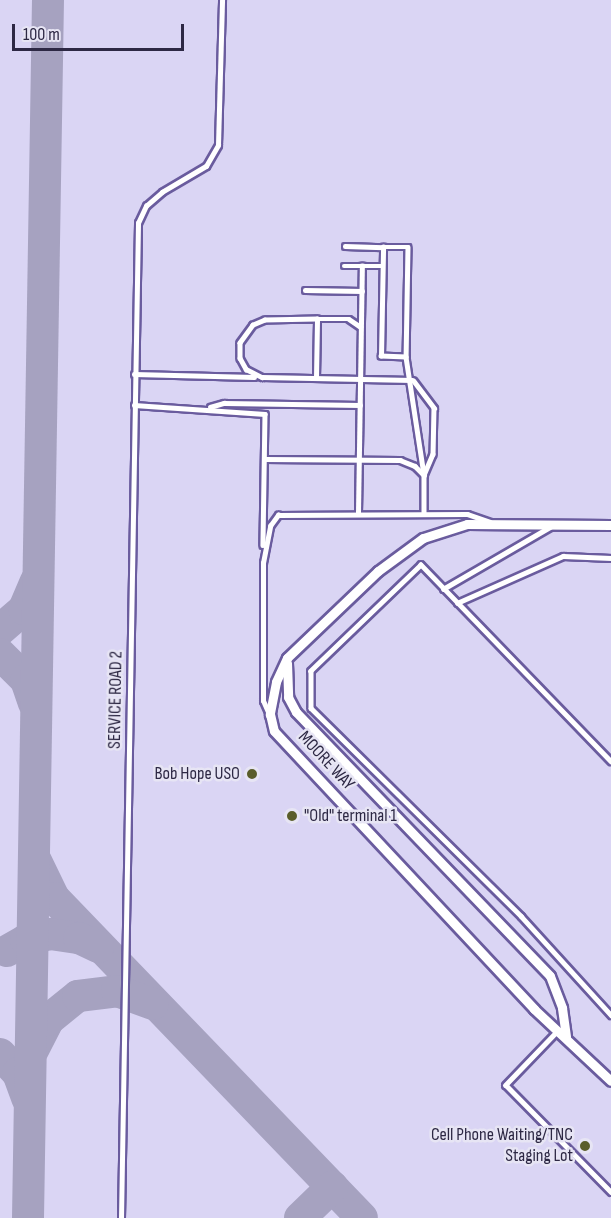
<!DOCTYPE html>
<html>
<head>
<meta charset="utf-8">
<style>
	body { margin:0 }
	#map { position:relative; width:611px; height:1218px; overflow:hidden; background:#dad5f4; font-family:"Sofia Sans Condensed",sans-serif }
	div>[style] { position:absolute }
	.taxiway>* { height:32px; margin:-16px; padding:0 16px; transform-origin:16px; border-radius:16px; background:#a6a2c0 }
	.roads { filter:drop-shadow(2px 0 #6a5c9e) drop-shadow(-2px 0 #6a5c9e) drop-shadow(0 2px #6a5c9e) drop-shadow(0 -2px #6a5c9e) }
	.service>* { height:4.5px; margin:-2.25px; padding:0 2.25px; transform-origin:2.25px; border-radius:2.25px; background:#fff }
	.minor>* { height:9px; margin:-4.5px; padding:0 4.5px; transform-origin:4.5px; border-radius:4.5px; background:#fff }
	.dots>* { width:16px; height:16px; translate:-50% -50%; box-sizing:border-box; border:3px solid #e7e5f4; border-radius:50% }
	span { translate:-50% -50%; white-space:nowrap; text-align:center; line-height:1.15; -webkit-text-stroke:5px #e7e5f4; paint-order:stroke }
	.street-label { font-size:18px; color:#2d2844 }
	.poi-label { font-size:18px; color:#2d2844 }
	.right { translate:-100% -50%; text-align:right }
	.left { translate:0 -50%; text-align:left }
	.scale { position:absolute; left:12px; top:24px; width:172px; height:27px; box-sizing:border-box; border:3px solid #2d2844; border-top:0; padding-left:8px; font-size:18px; line-height:21px; white-space:nowrap; color:#2d2844; -webkit-text-stroke:4px #e7e5f4; paint-order:stroke }
</style>
</head>
<body>
<div id="map">
	<div class="taxiway">
		<div style="left:0;top:630px;width:32px;rotate:-41deg"></div>
		<div style="left:24px;top:609px;width:30px;rotate:-67deg"></div>
		<div style="left:0;top:654px;width:37px;rotate:45deg"></div>
		<div style="left:26px;top:680px;width:24px;rotate:71deg"></div>
		<div style="left:36px;top:861px;width:41px;rotate:64.1deg"></div>
		<div style="left:54px;top:898px;width:444px;rotate:46.1deg"></div>
		<div style="left:7px;top:951px;width:22px;rotate:-30deg"></div>
		<div style="left:26px;top:940px;width:25px;rotate:-14deg"></div>
		<div style="left:50px;top:934px;width:29px;rotate:8deg"></div>
		<div style="left:79px;top:938px;width:21px;rotate:25deg"></div>
		<div style="left:33px;top:1050px;width:34px;rotate:-63deg"></div>
		<div style="left:48px;top:1020px;width:38px;rotate:-39deg"></div>
		<div style="left:78px;top:996px;width:39px;rotate:-7deg"></div>
		<div style="left:117px;top:991px;width:38px;rotate:20deg"></div>
		<div style="left:0;top:1054px;width:26px;rotate:47deg"></div>
		<div style="left:18px;top:1073px;width:27px;rotate:70deg"></div>
		<div style="left:28px;top:1218px;width:1218px;rotate:-89.06deg"></div>
		<div style="left:300px;top:1218px;width:45px;rotate:-44.1deg"></div>
	</div>
	<div class="roads">
		<div class="service">
			<div style="left:345px;top:246px;width:38px;rotate:2deg"></div>
			<div style="left:344px;top:266px;width:39px"></div>
			<div style="left:305px;top:290px;width:57px;rotate:1deg"></div>
			<div style="left:317px;top:319px;width:52px;rotate:178.9deg"></div>
			<div style="left:265px;top:320px;width:13px;rotate:157deg"></div>
			<div style="left:253px;top:325px;width:22px;rotate:126deg"></div>
			<div style="left:240px;top:343px;width:15px;rotate:90deg"></div>
			<div style="left:240px;top:358px;width:13px;rotate:61deg"></div>
			<div style="left:246px;top:369px;width:18px;rotate:27deg"></div>
			<div style="left:262px;top:377px;width:150px;rotate:1.1deg"></div>
			<div style="left:406px;top:357px;width:25px;rotate:-178deg"></div>
			<div style="left:381px;top:356px;width:109px;rotate:-88.9deg"></div>
			<div style="left:383px;top:247px;width:25px"></div>
			<div style="left:408px;top:247px;width:110px;rotate:91deg"></div>
			<div style="left:406px;top:357px;width:119px;rotate:81.3deg"></div>
			<div style="left:424px;top:475px;width:38px;rotate:90deg"></div>
			<div style="left:134px;top:374px;width:120px;rotate:1.4deg"></div>
			<div style="left:316px;top:378px;width:59px;rotate:-89deg"></div>
			<div style="left:317px;top:319px;width:32px"></div>
			<div style="left:349px;top:319px;width:14px;rotate:34deg"></div>
			<div style="left:414px;top:381px;width:34px;rotate:53deg"></div>
			<div style="left:434px;top:408px;width:46px;rotate:91.2deg"></div>
			<div style="left:433px;top:454px;width:21px;rotate:113deg"></div>
			<div style="left:134px;top:405px;width:131px;rotate:3.9deg"></div>
			<div style="left:265px;top:414px;width:131px;rotate:90.9deg"></div>
			<div style="left:210px;top:407px;width:15px;rotate:-16deg"></div>
			<div style="left:224px;top:403px;width:136px;rotate:0.8deg"></div>
			<div style="left:265px;top:459px;width:135px;rotate:0.4deg"></div>
			<div style="left:400px;top:460px;width:16px;rotate:22deg"></div>
			<div style="left:415px;top:466px;width:13px;rotate:45deg"></div>
			<div style="left:358px;top:513px;width:247px;rotate:-89.1deg"></div>
			<div style="left:443px;top:589px;width:124px;rotate:-30.1deg"></div>
			<div style="left:457px;top:603px;width:116px;rotate:-23.9deg"></div>
			<div style="left:563px;top:556px;width:48px;rotate:2.4deg"></div>
			<div style="left:268px;top:712px;width:12px;rotate:-114deg"></div>
			<div style="left:263px;top:701px;width:138px;rotate:-90deg"></div>
			<div style="left:263px;top:563px;width:38px;rotate:-79deg"></div>
			<div style="left:270px;top:526px;width:14px;rotate:-54deg"></div>
			<div style="left:278px;top:515px;width:189px;rotate:-0.3deg"></div>
			<div style="left:467px;top:514px;width:24px;rotate:19deg"></div>
			<div style="left:611px;top:762px;width:274px;rotate:-134deg"></div>
			<div style="left:421px;top:565px;width:153px;rotate:136.1deg"></div>
			<div style="left:311px;top:671px;width:37px;rotate:90deg"></div>
			<div style="left:311px;top:708px;width:296px;rotate:44.7deg"></div>
			<div style="left:521px;top:916px;width:134px;rotate:47.7deg"></div>
			<div style="left:557px;top:1032px;width:74px;rotate:133.9deg"></div>
			<div style="left:506px;top:1085px;width:150px;rotate:45.5deg"></div>
			<div style="left:121px;top:1218px;width:995px;rotate:-89.02deg"></div>
			<div style="left:138px;top:223px;width:19px;rotate:-65deg"></div>
			<div style="left:146px;top:206px;width:21px;rotate:-41deg"></div>
			<div style="left:162px;top:192px;width:51px;rotate:-30.6deg"></div>
			<div style="left:206px;top:166px;width:24px;rotate:-60deg"></div>
			<div style="left:218px;top:145px;width:145px;rotate:-88.4deg"></div>
		</div>
		<div class="minor">
			<div style="left:611px;top:525px;width:144px;rotate:-179.6deg"></div>
			<div style="left:467px;top:524px;width:46px;rotate:162.3deg"></div>
			<div style="left:423px;top:538px;width:56px;rotate:143.7deg"></div>
			<div style="left:378px;top:571px;width:126px;rotate:136.3deg"></div>
			<div style="left:287px;top:658px;width:26px;rotate:115deg"></div>
			<div style="left:276px;top:682px;width:33px;rotate:101deg"></div>
			<div style="left:270px;top:714px;width:17px;rotate:77deg"></div>
			<div style="left:274px;top:731px;width:381px;rotate:46.9deg"></div>
			<div style="left:534px;top:1009px;width:105px;rotate:43.1deg"></div>
			<div style="left:287px;top:663px;width:34px;rotate:88deg"></div>
			<div style="left:288px;top:697px;width:17px;rotate:62deg"></div>
			<div style="left:296px;top:712px;width:366px;rotate:46.1deg"></div>
			<div style="left:550px;top:976px;width:34px;rotate:69deg"></div>
			<div style="left:562px;top:1008px;width:29px;rotate:82deg"></div>
		</div>
	</div>
	<div class="dots">
		<div style="left:252px;top:774px;background:#5a5d2a"></div>
		<div style="left:292px;top:816px;background:#5a5d2a"></div>
		<div style="left:585px;top:1146px;background:#5a5d2a"></div>
	</div>
	<div class="street-label">
		<span style="left:116px;top:700px;rotate:-89deg">SERVICE ROAD 2</span>
		<span style="left:326px;top:761px;rotate:47deg">MOORE WAY</span>
	</div>
	<div class="poi-label">
		<span class="right" style="left:240px;top:774px">Bob Hope USO</span>
		<span class="left" style="left:304px;top:816px">"Old" terminal 1</span>
		<span class="right" style="left:573px;top:1146px">Cell Phone Waiting/TNC<br>Staging Lot</span>
	</div>
	<div class="scale">100 m</div>
</div>
</body>
</html>
